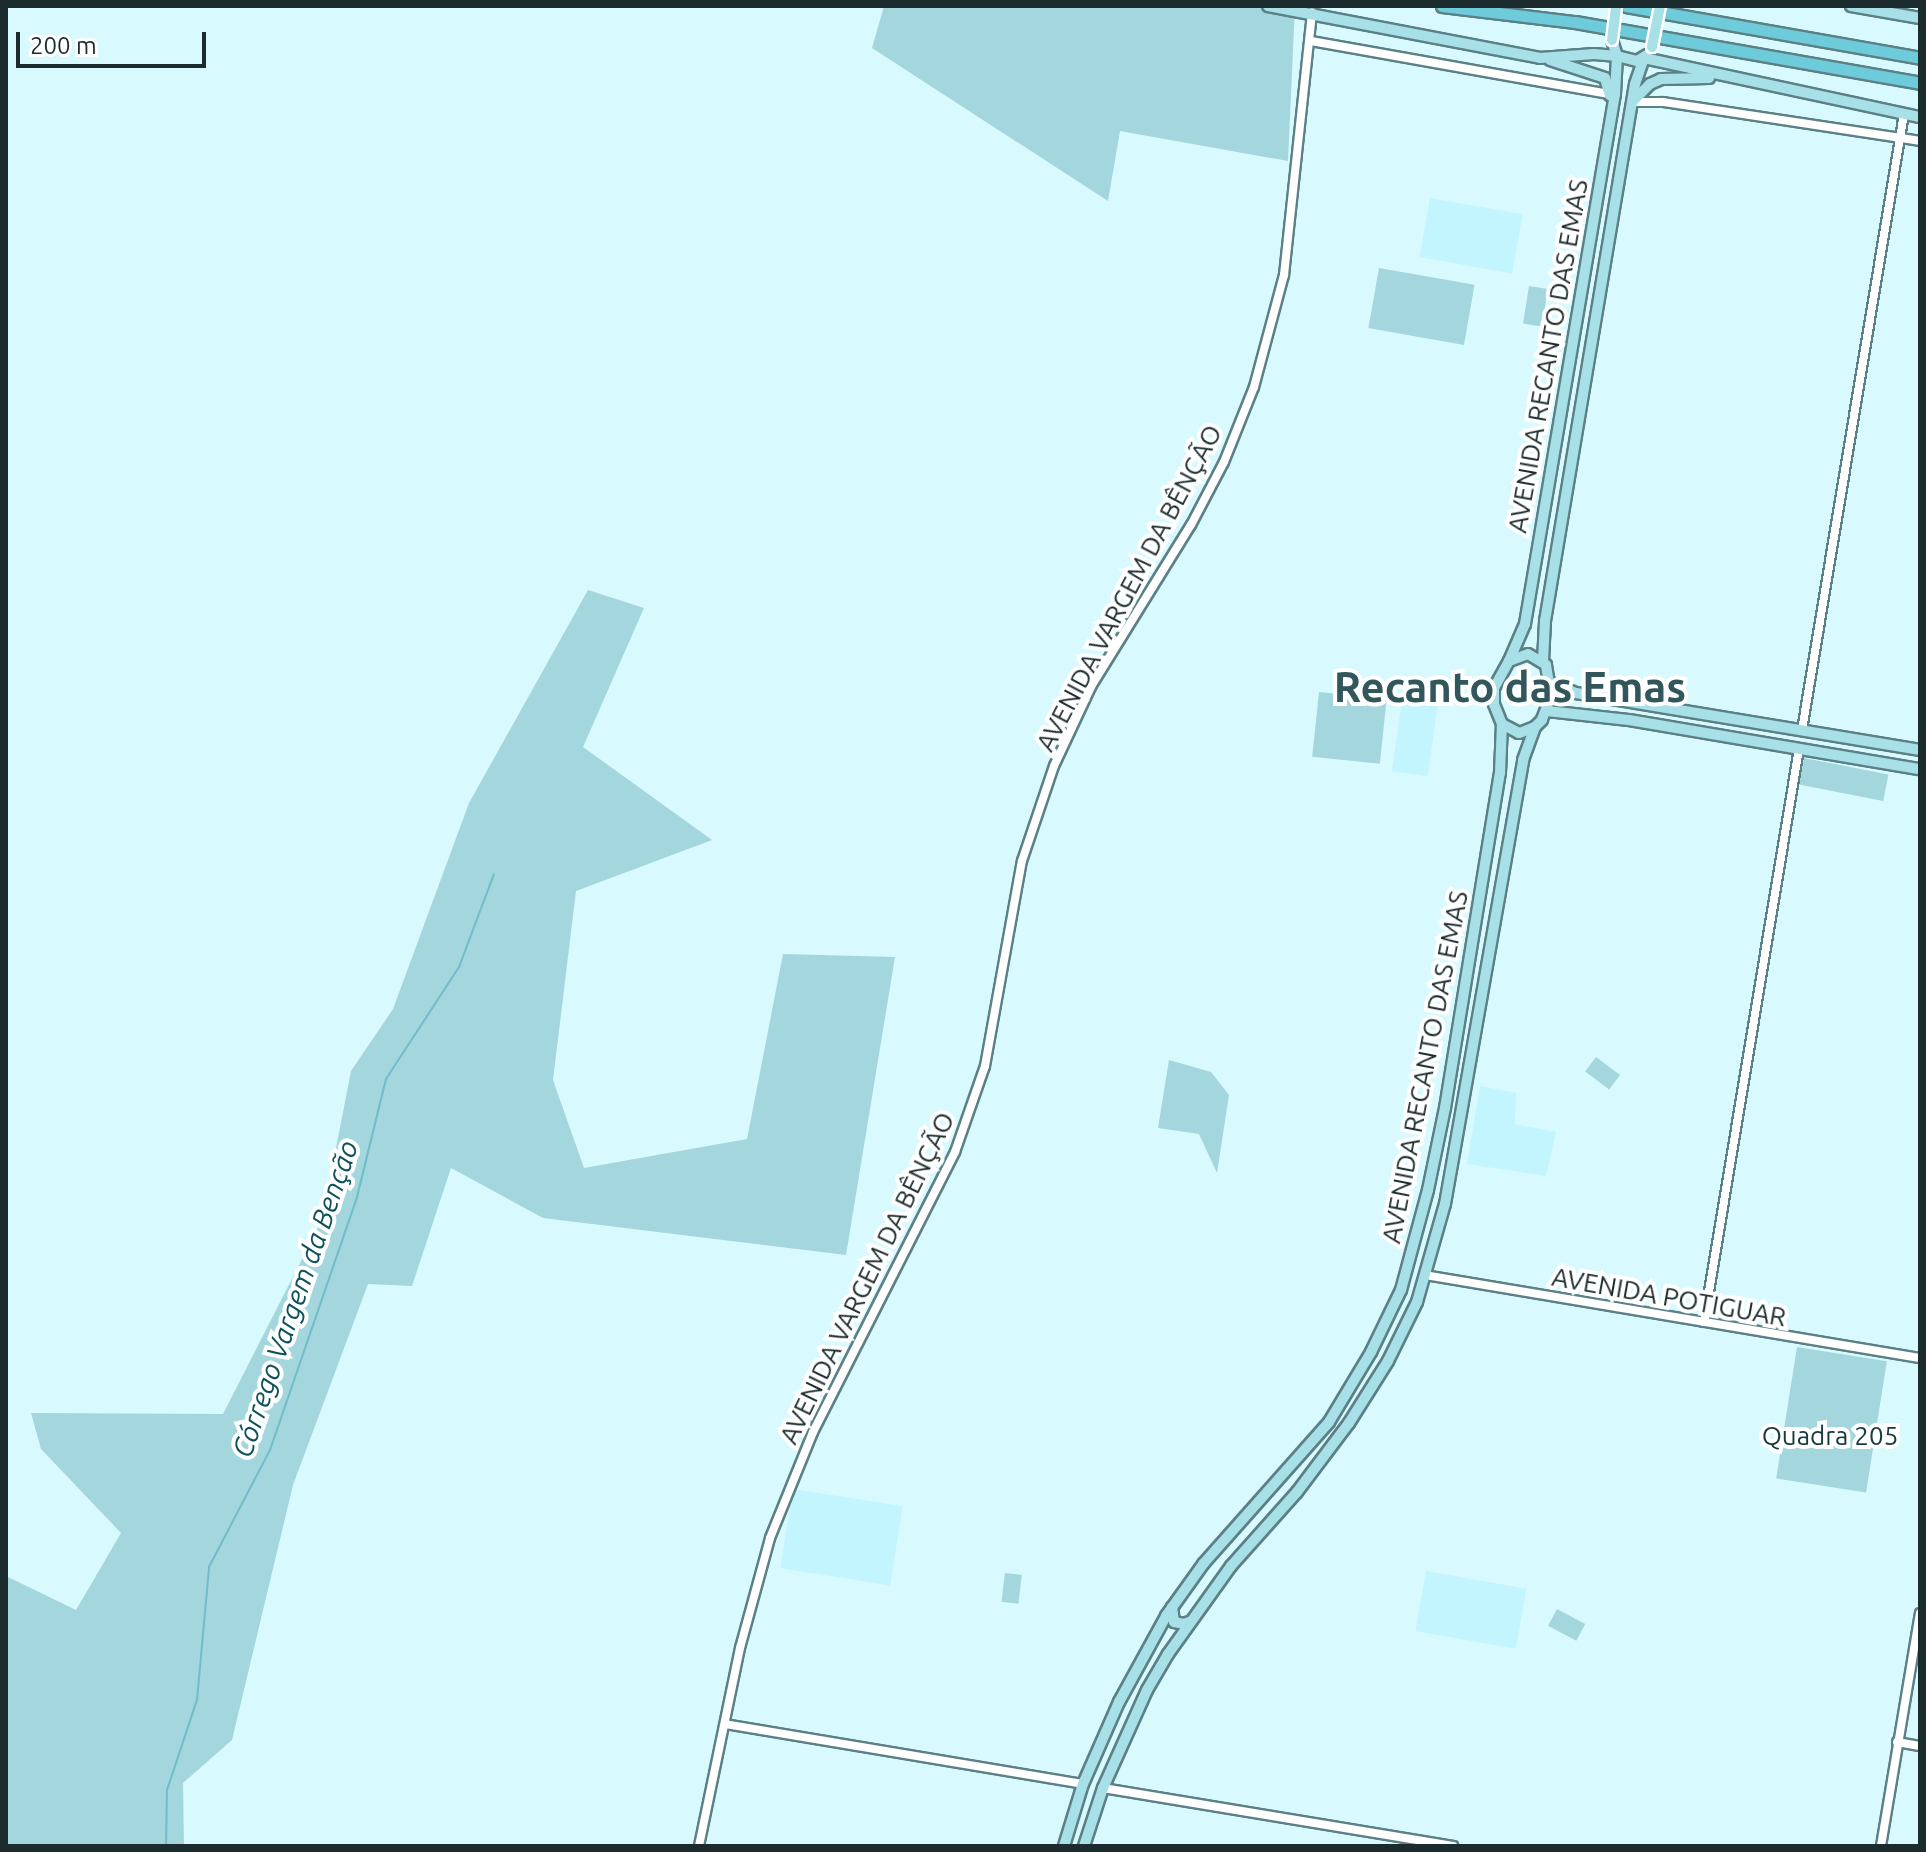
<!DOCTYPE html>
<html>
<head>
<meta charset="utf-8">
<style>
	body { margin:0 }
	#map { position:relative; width:1926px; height:1852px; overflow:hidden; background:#d8f9fe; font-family:Ubuntu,sans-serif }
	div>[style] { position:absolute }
	.built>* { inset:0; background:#c2f5fd; transform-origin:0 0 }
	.green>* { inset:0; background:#a4d6de; transform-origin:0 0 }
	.stream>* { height:2px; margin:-1px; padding:0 1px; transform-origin:1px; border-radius:1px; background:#70bdc9 }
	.roads { filter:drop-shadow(2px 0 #5b8086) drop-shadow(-2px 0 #5b8086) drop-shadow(0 2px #5b8086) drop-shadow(0 -2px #5b8086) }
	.minor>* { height:8px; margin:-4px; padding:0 4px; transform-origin:4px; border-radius:4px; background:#fff }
	.major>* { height:10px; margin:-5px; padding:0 5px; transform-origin:5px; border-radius:5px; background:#a8e0e8 }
	.highway>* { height:11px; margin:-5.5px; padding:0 5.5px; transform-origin:5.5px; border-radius:5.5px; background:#6ecbd9 }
	.bridges { filter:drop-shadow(2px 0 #fff) drop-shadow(-2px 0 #fff) drop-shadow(0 2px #fff) drop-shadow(0 -2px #fff) }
	.major-bridge>* { height:10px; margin:-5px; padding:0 5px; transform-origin:5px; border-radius:5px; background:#a8e0e8 }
	span { translate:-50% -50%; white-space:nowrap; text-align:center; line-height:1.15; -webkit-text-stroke:8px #fff; paint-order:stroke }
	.street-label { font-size:26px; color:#1c2c2e }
	.park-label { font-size:26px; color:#143a3f }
	.water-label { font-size:28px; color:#0d525b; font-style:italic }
	.town-label { font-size:42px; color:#31565c; font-weight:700 }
	.frame { position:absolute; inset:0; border:8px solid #1c2c2e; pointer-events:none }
	.scale { position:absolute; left:16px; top:32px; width:190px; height:36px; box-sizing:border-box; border:4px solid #1c2c2e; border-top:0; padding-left:10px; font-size:24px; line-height:28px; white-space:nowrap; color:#1c2c2e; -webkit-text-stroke:6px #fff; paint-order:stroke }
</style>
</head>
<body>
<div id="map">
	<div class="built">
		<div style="left:1430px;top:198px;width:94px;height:60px;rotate:10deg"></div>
		<div style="left:1402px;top:700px;width:36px;height:72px;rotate:8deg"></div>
		<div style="clip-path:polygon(1480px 1086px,1516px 1093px,1515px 1124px,1556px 1132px,1546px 1176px,1467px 1164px)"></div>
		<div style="left:793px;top:1489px;width:111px;height:80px;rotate:9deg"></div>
		<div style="left:1426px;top:1571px;width:102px;height:61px;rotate:10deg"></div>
	</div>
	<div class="green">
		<div style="clip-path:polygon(884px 6px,1295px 6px,1288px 161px,1120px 131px,1108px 201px,872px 48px)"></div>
		<div style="left:1379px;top:268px;width:97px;height:61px;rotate:10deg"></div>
		<div style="left:1529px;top:286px;width:19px;height:38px;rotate:9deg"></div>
		<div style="clip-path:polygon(588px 590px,644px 608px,583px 747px,712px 840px,576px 891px,553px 1080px,584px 1168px,747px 1139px,783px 954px,895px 957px,846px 1255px,543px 1218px,451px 1168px,412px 1286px,368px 1284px,293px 1485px,232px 1740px,183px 1783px,184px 1846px,6px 1846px,6px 1576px,76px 1610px,121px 1533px,41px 1449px,31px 1413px,223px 1414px,322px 1220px,351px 1071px,393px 1009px,469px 803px)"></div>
		<div style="left:1319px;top:692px;width:68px;height:65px;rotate:6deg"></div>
		<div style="left:1804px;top:758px;width:86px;height:27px;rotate:11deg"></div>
		<div style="left:1596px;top:1057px;width:30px;height:18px;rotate:37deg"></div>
		<div style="clip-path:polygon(1169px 1060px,1211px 1072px,1229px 1095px,1217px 1173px,1199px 1134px,1158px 1128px)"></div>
		<div style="left:1797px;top:1347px;width:91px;height:133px;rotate:9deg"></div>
		<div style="left:1005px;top:1573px;width:17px;height:29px;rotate:7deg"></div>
		<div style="left:1557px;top:1609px;width:32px;height:19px;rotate:28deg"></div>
	</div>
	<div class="stream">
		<div style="left:166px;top:1846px;width:56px;rotate:-89deg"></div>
		<div style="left:167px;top:1790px;width:95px;rotate:-71.6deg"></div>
		<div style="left:197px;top:1700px;width:134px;rotate:-84.8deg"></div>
		<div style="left:209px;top:1567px;width:132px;rotate:-62.5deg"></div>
		<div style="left:270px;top:1450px;width:268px;rotate:-71deg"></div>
		<div style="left:357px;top:1197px;width:122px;rotate:-76.2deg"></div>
		<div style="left:386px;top:1079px;width:134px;rotate:-56.9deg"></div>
		<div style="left:459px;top:967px;width:99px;rotate:-69.4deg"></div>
	</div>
	<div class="roads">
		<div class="minor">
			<div style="left:1311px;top:41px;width:304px;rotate:10.1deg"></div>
			<div style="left:1632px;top:102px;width:31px"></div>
			<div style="left:1663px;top:102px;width:260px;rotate:8.6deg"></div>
			<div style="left:1802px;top:730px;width:624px;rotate:-80.6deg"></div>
			<div style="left:1425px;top:1275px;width:502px;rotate:9.52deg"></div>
			<div style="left:1704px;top:1322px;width:581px;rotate:-80.59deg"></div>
			<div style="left:725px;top:1724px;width:363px;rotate:9.5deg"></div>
			<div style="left:1897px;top:1742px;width:23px;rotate:10deg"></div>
			<div style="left:1103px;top:1788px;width:355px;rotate:9.4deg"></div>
			<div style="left:699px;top:1846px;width:202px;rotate:-78.3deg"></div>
			<div style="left:740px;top:1648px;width:114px;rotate:-74.7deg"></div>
			<div style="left:770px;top:1538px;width:114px;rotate:-67.9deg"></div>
			<div style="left:813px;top:1432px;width:314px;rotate:-63.1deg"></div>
			<div style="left:955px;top:1152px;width:91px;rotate:-70.8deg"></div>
			<div style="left:985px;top:1066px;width:208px;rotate:-79.8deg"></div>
			<div style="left:1022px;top:861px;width:100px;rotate:-71.4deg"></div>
			<div style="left:1054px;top:766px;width:89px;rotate:-64.9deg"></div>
			<div style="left:1092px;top:685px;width:188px;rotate:-58.3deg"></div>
			<div style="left:1191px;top:525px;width:71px;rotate:-62.4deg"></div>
			<div style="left:1224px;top:462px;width:81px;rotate:-68.2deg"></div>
			<div style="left:1254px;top:387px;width:116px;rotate:-75deg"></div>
			<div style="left:1284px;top:275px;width:264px;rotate:-83.9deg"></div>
			<div style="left:1881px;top:1846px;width:236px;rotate:-80.5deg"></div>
		</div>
		<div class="major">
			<div style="left:1268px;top:6px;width:277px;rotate:10.8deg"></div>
			<div style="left:1540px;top:58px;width:54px;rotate:-4.2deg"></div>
			<div style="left:1594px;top:54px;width:23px;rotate:5deg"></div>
			<div style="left:1617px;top:56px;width:38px;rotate:93deg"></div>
			<div style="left:1615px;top:94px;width:538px;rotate:99.64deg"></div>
			<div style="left:1525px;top:624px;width:40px;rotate:113.4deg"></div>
			<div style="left:1851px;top:6px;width:70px;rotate:9.9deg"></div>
			<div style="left:1612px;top:40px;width:17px;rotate:73deg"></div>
			<div style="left:1617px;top:56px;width:21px;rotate:14deg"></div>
			<div style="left:1637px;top:61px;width:12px;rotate:-31deg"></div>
			<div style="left:1550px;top:60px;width:58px;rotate:18.1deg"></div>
			<div style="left:1605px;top:78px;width:18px;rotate:74deg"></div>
			<div style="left:1633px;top:101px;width:24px;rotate:-45deg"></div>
			<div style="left:1650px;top:84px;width:12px;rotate:-24deg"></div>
			<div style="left:1661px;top:79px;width:48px;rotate:-1.2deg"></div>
			<div style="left:1528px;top:654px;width:21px;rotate:31deg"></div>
			<div style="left:1546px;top:665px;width:31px;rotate:81deg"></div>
			<div style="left:1551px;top:696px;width:26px;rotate:111deg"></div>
			<div style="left:1542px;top:720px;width:10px;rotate:135deg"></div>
			<div style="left:1535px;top:727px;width:17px;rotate:159deg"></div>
			<div style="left:1519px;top:733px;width:19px;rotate:-152deg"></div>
			<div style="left:1502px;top:724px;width:22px;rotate:-112deg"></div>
			<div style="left:1494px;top:704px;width:16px;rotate:-90deg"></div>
			<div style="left:1494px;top:688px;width:31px;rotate:-61deg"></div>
			<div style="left:1509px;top:661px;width:20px;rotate:-20deg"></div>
			<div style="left:1543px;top:661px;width:40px;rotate:-87.1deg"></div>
			<div style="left:1545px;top:621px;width:544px;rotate:-80.49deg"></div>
			<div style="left:1635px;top:84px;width:28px;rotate:-71deg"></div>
			<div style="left:1644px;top:58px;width:282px;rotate:12.1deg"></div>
			<div style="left:1551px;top:683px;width:27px;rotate:22deg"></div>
			<div style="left:1576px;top:693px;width:349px;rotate:9.4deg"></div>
			<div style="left:1547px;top:711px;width:82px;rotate:6.3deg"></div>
			<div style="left:1629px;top:720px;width:295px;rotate:9.6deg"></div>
			<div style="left:1172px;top:1607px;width:15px;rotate:82deg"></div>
			<div style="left:1174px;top:1622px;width:10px;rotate:11deg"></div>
			<div style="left:1184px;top:1624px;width:5px;rotate:-22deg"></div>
			<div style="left:1064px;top:1846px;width:65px;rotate:-73deg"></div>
			<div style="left:1083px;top:1784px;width:90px;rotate:-66.3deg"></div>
			<div style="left:1119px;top:1702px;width:98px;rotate:-61.3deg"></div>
			<div style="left:1166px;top:1616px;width:65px;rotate:-54.4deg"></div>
			<div style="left:1204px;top:1563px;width:188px;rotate:-48.4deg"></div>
			<div style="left:1329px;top:1422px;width:82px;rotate:-59deg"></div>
			<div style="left:1371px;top:1352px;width:69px;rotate:-64.2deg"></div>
			<div style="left:1401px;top:1290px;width:104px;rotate:-74.9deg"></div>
			<div style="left:1428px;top:1190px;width:84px;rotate:-78.3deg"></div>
			<div style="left:1445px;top:1108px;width:339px;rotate:-80.7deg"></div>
			<div style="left:1500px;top:773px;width:49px;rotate:-87.7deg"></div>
			<div style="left:1084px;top:1846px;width:61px;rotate:-71.9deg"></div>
			<div style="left:1103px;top:1788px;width:107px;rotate:-65.8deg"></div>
			<div style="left:1147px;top:1690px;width:42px;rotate:-59.7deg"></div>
			<div style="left:1168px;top:1654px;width:108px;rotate:-54.4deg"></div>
			<div style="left:1231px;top:1566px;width:99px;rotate:-48.3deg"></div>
			<div style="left:1297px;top:1492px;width:86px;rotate:-53deg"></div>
			<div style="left:1349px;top:1423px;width:73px;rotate:-57.8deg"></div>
			<div style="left:1388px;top:1361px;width:66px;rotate:-63.8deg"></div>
			<div style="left:1417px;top:1302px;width:102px;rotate:-74.1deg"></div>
			<div style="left:1445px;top:1204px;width:451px;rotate:-80deg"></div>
			<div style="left:1523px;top:760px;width:35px;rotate:-70deg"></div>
		</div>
		<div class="highway">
			<div style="left:1442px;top:6px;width:134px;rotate:6.9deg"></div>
			<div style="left:1575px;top:22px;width:350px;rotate:10deg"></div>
			<div style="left:1626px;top:6px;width:299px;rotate:10deg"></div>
		</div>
	</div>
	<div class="bridges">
		<div class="major-bridge">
			<div style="left:1612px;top:40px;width:34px;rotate:-83deg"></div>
			<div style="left:1652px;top:47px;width:42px;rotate:-79deg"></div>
		</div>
	</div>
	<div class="street-label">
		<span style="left:1548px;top:356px;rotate:-80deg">AVENIDA RECANTO DAS EMAS</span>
		<span style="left:1129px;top:588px;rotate:-62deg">AVENIDA VARGEM DA BÊNÇÃO</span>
		<span style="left:1425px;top:1067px;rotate:-79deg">AVENIDA RECANTO DAS EMAS</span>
		<span style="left:867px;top:1278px;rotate:-64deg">AVENIDA VARGEM DA BÊNÇÃO</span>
		<span style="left:1669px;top:1297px;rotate:10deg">AVENIDA POTIGUAR</span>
	</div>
	<div class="park-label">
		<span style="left:1830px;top:1436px">Quadra 205</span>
	</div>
	<div class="water-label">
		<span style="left:295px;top:1299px;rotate:-71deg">Córrego Vargem da Benção</span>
	</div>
	<div class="town-label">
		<span style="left:1510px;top:687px">Recanto das Emas</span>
	</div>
	<div class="frame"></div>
	<div class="scale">200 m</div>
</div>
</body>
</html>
